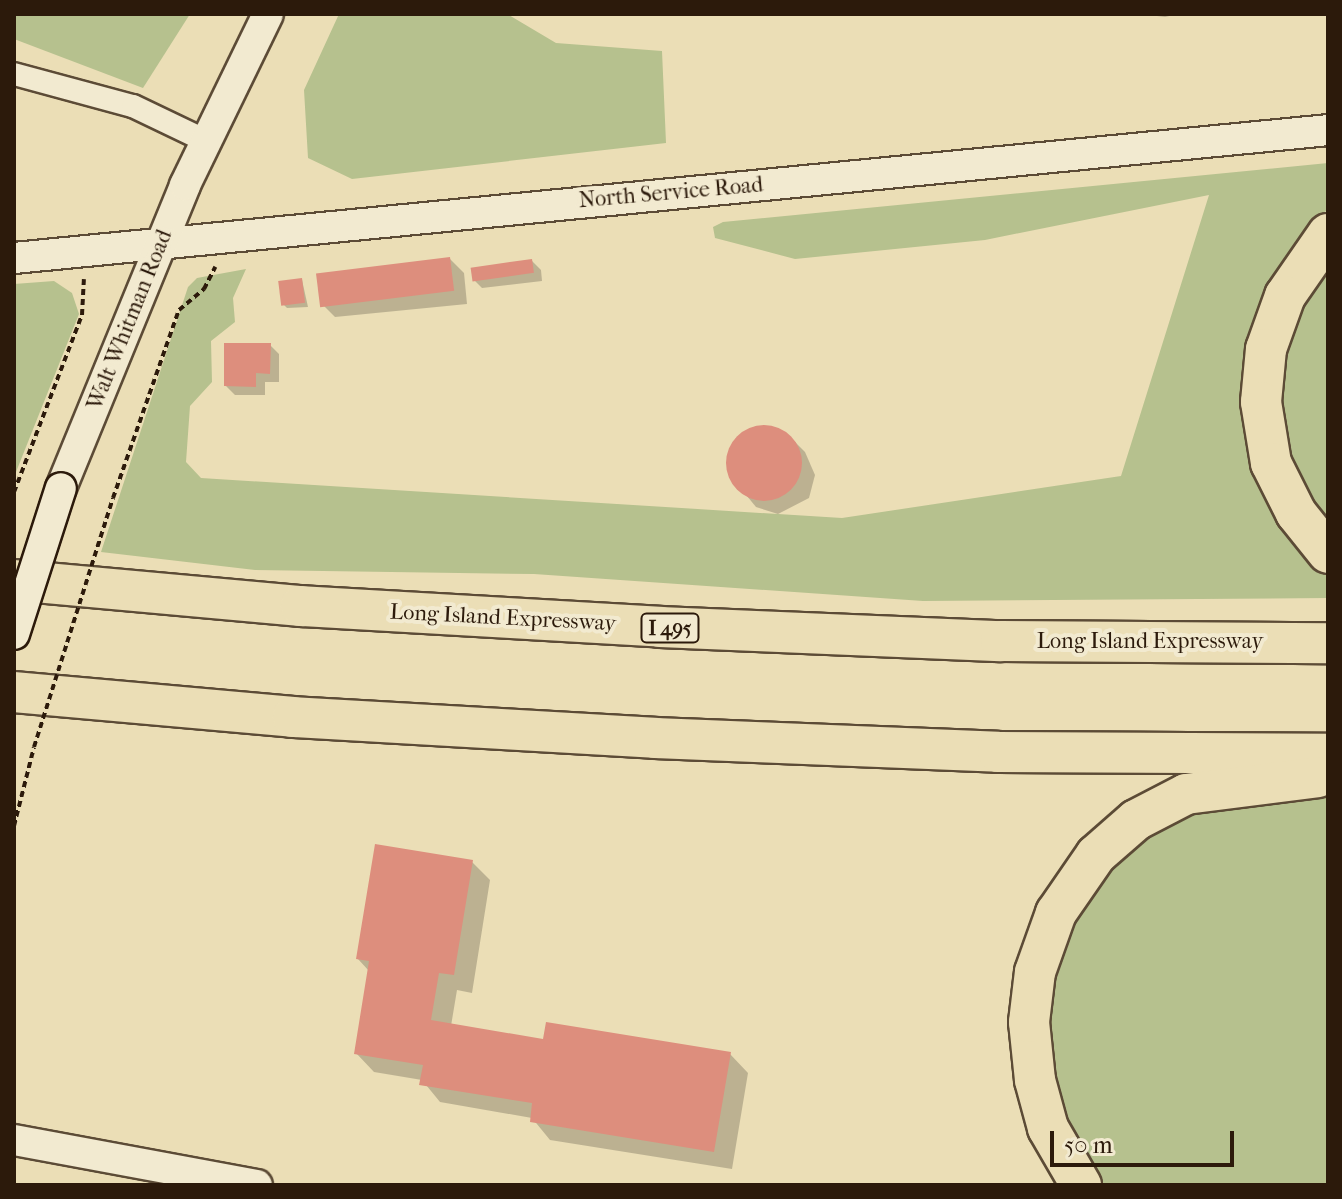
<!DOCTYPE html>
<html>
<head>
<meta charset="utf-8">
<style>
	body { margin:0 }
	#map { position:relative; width:1342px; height:1199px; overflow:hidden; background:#ebdeb6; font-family:"IM FELL French Canon",serif }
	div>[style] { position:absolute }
	.green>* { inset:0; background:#b6c18e }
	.shadow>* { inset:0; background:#0003 }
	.building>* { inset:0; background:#dd8e7d; transform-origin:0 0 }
	.round { border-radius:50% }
	.path>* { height:4px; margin-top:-2px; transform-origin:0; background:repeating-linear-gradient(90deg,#2c1a0b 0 6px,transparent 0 10px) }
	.roads { filter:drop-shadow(2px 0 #5c4b36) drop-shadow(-2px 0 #5c4b36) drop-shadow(0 2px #5c4b36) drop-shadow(0 -2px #5c4b36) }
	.minor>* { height:22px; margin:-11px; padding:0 11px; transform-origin:11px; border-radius:11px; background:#f2ead0 }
	.secondary>* { height:30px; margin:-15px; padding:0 15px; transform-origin:15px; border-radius:15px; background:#f2ead0 }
	.motorway>* { height:40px; margin:-20px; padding:0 20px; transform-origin:20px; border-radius:20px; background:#ebdeb6 }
	.path-bridge>* { height:4px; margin-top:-2px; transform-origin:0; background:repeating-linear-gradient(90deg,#2c1a0b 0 6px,transparent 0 10px) }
	.bridges { filter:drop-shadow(2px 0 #2c1a0b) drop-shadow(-2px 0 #2c1a0b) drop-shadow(0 2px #2c1a0b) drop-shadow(0 -2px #2c1a0b) }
	.secondary-bridge>* { height:30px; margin:-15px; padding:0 15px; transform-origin:15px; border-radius:15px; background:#f2ead0 }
	span { translate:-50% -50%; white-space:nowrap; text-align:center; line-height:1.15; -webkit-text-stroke:8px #f2ead0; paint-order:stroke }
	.shield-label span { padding:2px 6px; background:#f2ead0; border:2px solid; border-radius:6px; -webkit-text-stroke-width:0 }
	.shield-label { font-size:20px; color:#2c1a0b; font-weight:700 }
	.street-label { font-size:22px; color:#2c1a0b }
	.frame { position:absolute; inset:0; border:16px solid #2c1a0b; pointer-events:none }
	.scale { position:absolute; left:1050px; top:1131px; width:184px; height:36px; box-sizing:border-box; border:4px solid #2c1a0b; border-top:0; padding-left:10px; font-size:24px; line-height:28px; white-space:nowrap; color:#2c1a0b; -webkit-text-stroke:6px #f2ead0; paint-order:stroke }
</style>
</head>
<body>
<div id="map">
	<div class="green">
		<div style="clip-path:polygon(14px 14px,190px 14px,143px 88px,14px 39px)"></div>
		<div style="clip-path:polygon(339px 14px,507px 14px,556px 43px,662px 51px,666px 143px,352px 179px,308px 158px,304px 90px)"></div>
		<div style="clip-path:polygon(1328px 163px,1328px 210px,1313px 219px,1265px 307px,1247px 381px,1328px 572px,1328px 598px,923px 601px,534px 574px,255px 570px,101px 552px,188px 287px,197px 278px,246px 269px,233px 298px,235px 322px,211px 341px,212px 382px,190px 406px,186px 462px,201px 478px,842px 518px,1121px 476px,1209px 195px,985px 240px,795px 259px,715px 238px,713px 227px,723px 222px)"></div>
		<div style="clip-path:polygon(1328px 252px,1328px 533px,1302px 499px,1273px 420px,1279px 340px)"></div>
		<div style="clip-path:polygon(54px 281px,72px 293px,79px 314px,14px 477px,14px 284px)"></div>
		<div style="clip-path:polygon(1258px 793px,1328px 794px,1328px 1185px,1097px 1185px,1056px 1119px,1038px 1040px,1052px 954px,1103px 863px,1188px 807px)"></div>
	</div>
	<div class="shadow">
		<div style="clip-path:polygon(1141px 14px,1178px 14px,1165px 17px)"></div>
		<div style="clip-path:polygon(450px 259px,464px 273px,467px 304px,335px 317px,321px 303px)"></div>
		<div style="clip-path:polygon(532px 261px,541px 270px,542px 281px,482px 288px,473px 279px)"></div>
		<div style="clip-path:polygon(302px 280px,308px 307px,287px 308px,283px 304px)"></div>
		<div style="clip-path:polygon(270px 345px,279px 354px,279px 382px,265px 382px,265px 395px,235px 395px,226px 386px)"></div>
		<div style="clip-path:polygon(756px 426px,768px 426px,790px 437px,805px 452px,815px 475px,809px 498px,778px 514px,756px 507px,728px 473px,735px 439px)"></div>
		<div style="clip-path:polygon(472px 862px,490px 880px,472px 993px,457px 990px,451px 1026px,545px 1041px,730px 1054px,748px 1073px,732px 1169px,550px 1140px,532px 1118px,440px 1102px,422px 1080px,374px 1072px,356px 1053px,369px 971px,358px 959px)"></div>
	</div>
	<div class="building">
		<div style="left:450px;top:257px;width:34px;height:135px;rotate:83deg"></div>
		<div style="left:532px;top:259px;width:14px;height:62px;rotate:82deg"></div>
		<div style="left:302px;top:278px;width:25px;height:24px;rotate:83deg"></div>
		<div style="clip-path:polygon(224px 343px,271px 343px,270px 374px,256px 373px,256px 387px,224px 386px)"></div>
		<div class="round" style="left:726px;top:425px;width:76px;height:76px"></div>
		<div style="clip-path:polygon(375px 844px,473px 860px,454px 975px,439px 973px,431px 1020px,543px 1039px,546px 1022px,731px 1052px,714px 1152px,530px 1122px,532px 1103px,419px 1085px,423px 1065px,354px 1054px,369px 961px,356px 959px)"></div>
	</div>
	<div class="path">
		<div style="left:14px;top:492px;width:190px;rotate:-69deg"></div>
		<div style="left:82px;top:315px;width:36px;rotate:-87deg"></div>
		<div style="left:113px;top:498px;width:199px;rotate:-70.7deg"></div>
		<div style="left:179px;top:310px;width:33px;rotate:-40deg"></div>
		<div style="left:204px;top:289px;width:25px;rotate:-63deg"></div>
		<div style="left:14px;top:826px;width:81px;rotate:-75.8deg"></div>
	</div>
	<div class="roads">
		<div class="minor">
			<div style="left:14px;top:74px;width:123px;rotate:15.1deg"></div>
			<div style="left:133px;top:106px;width:81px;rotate:25.6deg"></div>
		</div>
		<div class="secondary">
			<div style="left:14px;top:258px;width:1320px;rotate:-5.56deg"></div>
			<div style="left:61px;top:488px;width:327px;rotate:-67.7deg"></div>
			<div style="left:185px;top:185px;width:190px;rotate:-64.1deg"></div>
			<div style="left:14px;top:1140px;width:247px;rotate:10.5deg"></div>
		</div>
		<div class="motorway">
			<div style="left:1328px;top:234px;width:75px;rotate:124.7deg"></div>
			<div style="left:1285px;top:296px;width:56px;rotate:109.7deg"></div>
			<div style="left:1266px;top:349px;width:53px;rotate:95.4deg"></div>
			<div style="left:1261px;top:402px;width:62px;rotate:80.7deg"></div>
			<div style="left:1271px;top:463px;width:56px;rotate:63.4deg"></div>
			<div style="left:1296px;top:513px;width:51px;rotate:51.3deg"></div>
			<div style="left:14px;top:580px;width:288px;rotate:5.2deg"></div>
			<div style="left:301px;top:606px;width:360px;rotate:3.3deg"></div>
			<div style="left:660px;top:627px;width:341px;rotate:2.4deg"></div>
			<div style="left:1001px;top:641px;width:327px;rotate:0.4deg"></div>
			<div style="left:14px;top:692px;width:280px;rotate:5.1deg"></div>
			<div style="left:293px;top:717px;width:363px;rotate:3.3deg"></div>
			<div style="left:655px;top:738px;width:343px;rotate:2.3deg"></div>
			<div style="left:998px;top:752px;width:330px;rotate:0.3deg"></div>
			<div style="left:1081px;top:1185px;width:66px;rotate:-120.1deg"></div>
			<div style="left:1048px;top:1128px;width:50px;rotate:-105.2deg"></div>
			<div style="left:1035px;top:1080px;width:58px;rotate:-95.9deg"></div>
			<div style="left:1029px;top:1022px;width:50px;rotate:-83.2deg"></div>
			<div style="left:1035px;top:972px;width:63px;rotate:-70.4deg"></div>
			<div style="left:1056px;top:913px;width:70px;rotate:-55.4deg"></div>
			<div style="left:1096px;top:855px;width:53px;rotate:-41.2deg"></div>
			<div style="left:1136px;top:820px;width:56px;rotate:-27.5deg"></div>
			<div style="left:1186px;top:794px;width:133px;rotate:-7.3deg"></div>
		</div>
	</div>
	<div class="path-bridge">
		<div style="left:34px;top:747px;width:261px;rotate:-72.4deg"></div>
	</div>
	<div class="bridges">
		<div class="secondary-bridge">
			<div style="left:14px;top:634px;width:153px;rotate:-72.2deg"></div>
		</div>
	</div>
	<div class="shield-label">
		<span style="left:670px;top:628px">I 495</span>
	</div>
	<div class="street-label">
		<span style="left:671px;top:193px;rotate:-5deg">North Service Road</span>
		<span style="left:130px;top:320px;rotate:-68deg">Walt Whitman Road</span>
		<span style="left:503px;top:618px;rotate:3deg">Long Island Expressway</span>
		<span style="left:1150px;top:642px">Long Island Expressway</span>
	</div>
	<div class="frame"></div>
	<div class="scale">50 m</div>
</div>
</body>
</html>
